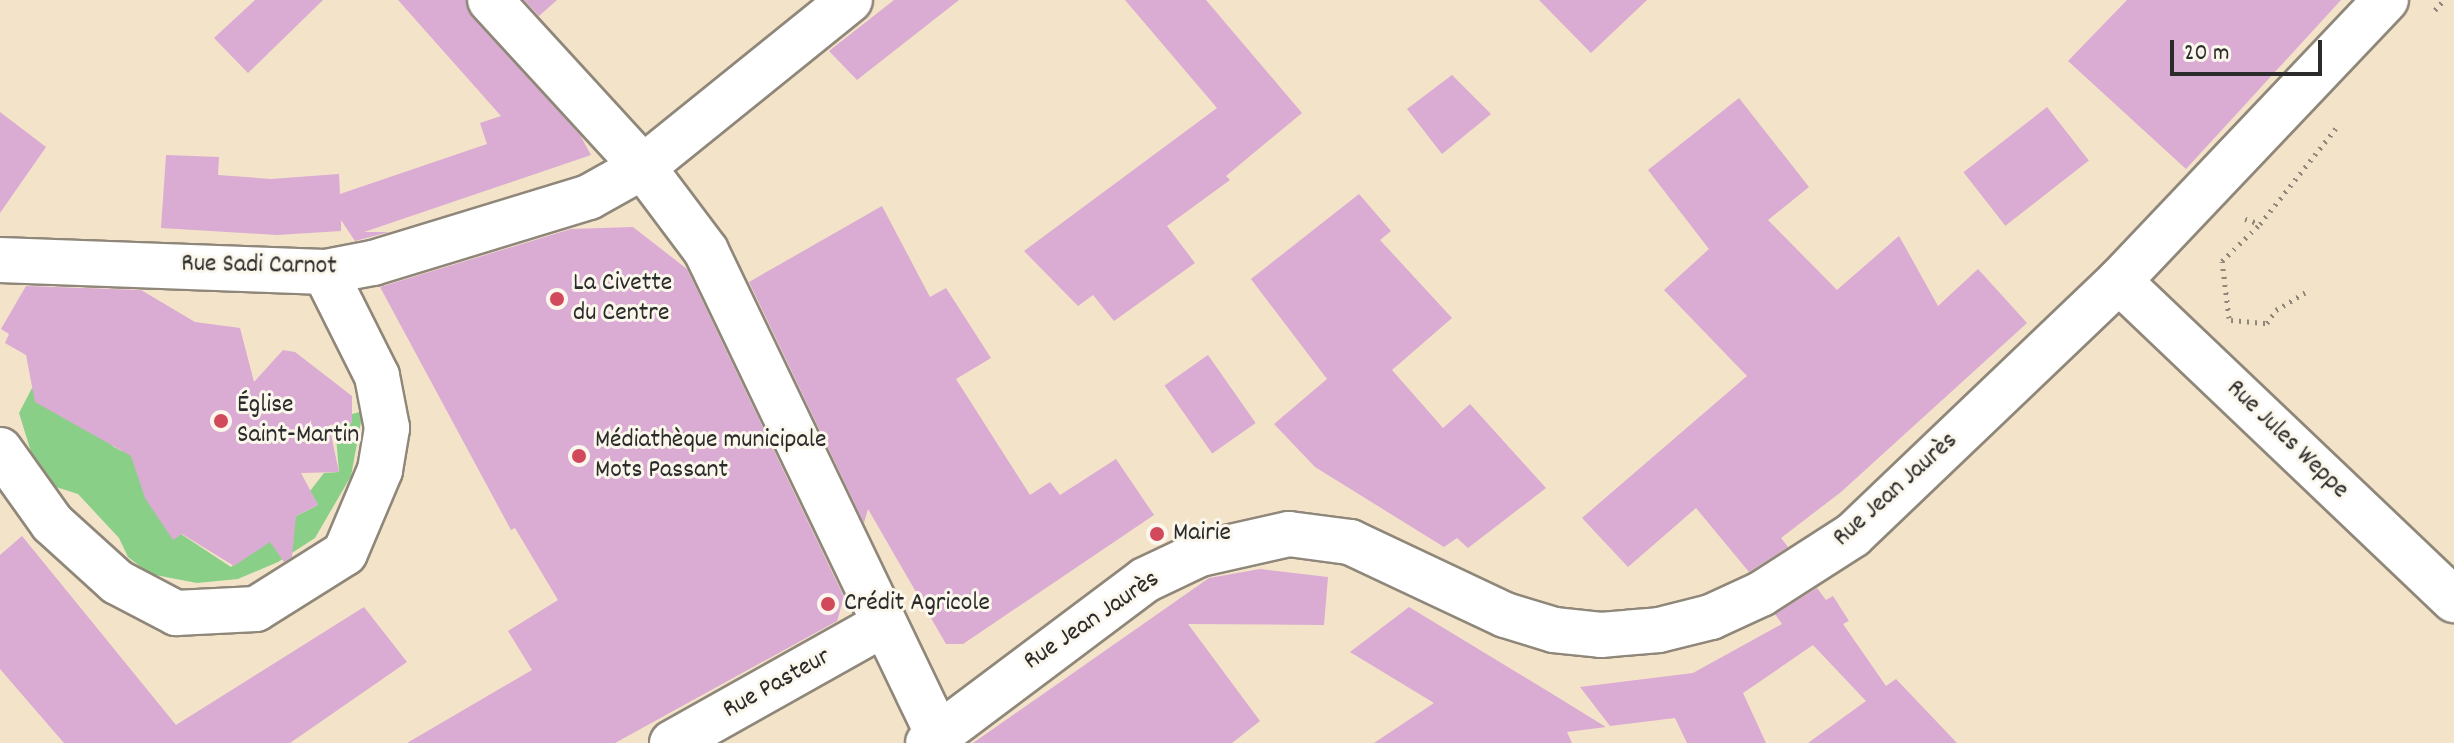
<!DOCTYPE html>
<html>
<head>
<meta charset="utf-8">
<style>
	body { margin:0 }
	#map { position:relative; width:2454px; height:743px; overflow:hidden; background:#f3e3c8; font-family:Dekko,sans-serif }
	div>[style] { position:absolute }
	.green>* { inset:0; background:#8acf88 }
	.building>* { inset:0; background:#daabd3; transform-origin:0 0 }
	.path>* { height:5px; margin-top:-2.5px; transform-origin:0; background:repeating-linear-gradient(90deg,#8f877a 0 2px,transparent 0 8px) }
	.roads { filter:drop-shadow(2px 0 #8f877a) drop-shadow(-2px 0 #8f877a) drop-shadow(0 2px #8f877a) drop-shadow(0 -2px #8f877a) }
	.minor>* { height:44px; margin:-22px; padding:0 22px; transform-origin:22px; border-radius:22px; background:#fff }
	.dots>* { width:22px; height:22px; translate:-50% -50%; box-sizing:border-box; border:4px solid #fbf7ec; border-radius:50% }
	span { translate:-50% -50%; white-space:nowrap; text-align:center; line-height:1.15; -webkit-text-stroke:6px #fbf7ec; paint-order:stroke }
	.street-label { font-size:26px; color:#2b2b2b }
	.poi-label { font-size:26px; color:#2b2b2b }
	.left { translate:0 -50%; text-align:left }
	.scale { position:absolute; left:2170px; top:40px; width:152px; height:36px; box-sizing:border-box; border:4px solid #2b2b2b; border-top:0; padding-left:10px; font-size:24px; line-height:28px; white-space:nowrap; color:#2b2b2b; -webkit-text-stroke:6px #fbf7ec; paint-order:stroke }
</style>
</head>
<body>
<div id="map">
	<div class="green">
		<div style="clip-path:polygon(32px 388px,79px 414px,114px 447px,122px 451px,127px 443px,181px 534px,231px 567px,264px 534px,273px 545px,296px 516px,318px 505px,310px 491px,324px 473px,339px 472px,335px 425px,352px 423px,352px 414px,363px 411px,351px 476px,315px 538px,278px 562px,238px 579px,197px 583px,150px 574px,128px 557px,119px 538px,78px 494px,56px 487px,37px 471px,19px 413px)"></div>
	</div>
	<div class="building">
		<div style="clip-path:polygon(255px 0,323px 0,248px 73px,214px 38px)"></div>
		<div style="clip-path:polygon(398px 0,466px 0,472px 17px,580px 135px,591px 155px,364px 232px,389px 232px,355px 241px,341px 220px,341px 231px,277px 235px,161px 228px,166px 155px,219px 157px,218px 175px,271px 179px,339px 174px,340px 194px,487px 144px,480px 123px,501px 116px)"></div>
		<div style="clip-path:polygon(524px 0,557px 0,539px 16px)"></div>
		<div style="clip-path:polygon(894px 0,959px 0,857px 80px,829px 51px)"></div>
		<div style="clip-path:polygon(1125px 0,1206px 0,1302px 113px,1226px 176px,1230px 180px,1167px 226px,1195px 263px,1114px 321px,1093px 295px,1078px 306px,1024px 251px,1217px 108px)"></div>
		<div style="clip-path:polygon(1539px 0,1647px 0,1591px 53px)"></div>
		<div style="clip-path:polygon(2127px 0,2341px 0,2186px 169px,2068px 61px)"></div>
		<div style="clip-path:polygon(1452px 75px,1491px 114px,1442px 154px,1407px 109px)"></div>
		<div style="clip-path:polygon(1739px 98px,1809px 187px,1768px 220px,1837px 290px,1899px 236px,1938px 306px,1978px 269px,2027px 323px,1841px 492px,1781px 538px,1788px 547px,1749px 572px,1696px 508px,1628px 567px,1582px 518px,1747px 376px,1664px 290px,1709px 249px,1648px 170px)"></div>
		<div style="left:2047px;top:107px;width:68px;height:106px;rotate:52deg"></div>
		<div style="clip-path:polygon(0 112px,46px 147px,0 213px)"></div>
		<div style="clip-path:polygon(1359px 194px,1391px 231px,1380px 240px,1452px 318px,1392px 370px,1443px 428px,1470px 404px,1546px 488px,1468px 548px,1457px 538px,1444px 547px,1315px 467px,1274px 424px,1327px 379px,1251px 279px)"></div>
		<div style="clip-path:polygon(882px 206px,930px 297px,946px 288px,991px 358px,956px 379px,1030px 495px,1050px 482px,1060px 495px,1116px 459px,1154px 515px,963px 644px,946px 644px,868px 509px,864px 523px,749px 282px)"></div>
		<div style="clip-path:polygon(633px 227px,687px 269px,844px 597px,837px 621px,615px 743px,407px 743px,532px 670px,508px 631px,558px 600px,515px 528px,511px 530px,380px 287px,571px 229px)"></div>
		<div style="clip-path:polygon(26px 286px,141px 290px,195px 322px,240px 328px,254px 382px,283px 350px,295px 352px,352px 396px,352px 423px,329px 425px,339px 472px,301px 473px,318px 505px,296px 516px,292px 557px,284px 562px,270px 542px,234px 566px,182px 534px,173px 540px,145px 498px,131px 456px,35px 402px,26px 355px,5px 343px,9px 334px,1px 329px)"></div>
		<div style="left:1208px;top:355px;width:83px;height:53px;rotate:55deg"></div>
		<div style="clip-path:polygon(22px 536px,176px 725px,364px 607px,407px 662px,290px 743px,64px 743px,0 669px,0 555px)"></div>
		<div style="clip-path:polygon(1260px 569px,1328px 577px,1324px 625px,1188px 624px,1260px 721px,1232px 743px,973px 743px,1209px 578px)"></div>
		<div style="clip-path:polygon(1817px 588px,1826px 600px,1833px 596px,1849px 621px,1843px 624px,1886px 686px,1896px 679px,1957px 743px,1808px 743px,1866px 701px,1813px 645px,1743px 693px,1766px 743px,1687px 743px,1675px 718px,1610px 726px,1580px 687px,1693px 673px,1782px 624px,1775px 614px)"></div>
		<div style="clip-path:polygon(1409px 607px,1554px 695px,1606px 727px,1567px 732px,1572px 743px,1374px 743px,1434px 703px,1350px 652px)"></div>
	</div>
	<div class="path">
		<div style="left:2435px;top:10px;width:13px;rotate:-48deg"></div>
		<div style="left:2245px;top:219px;width:16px;rotate:18deg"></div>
		<div style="left:2260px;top:224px;width:122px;rotate:-51.6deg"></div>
		<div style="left:2229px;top:318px;width:57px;rotate:-97deg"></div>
		<div style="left:2222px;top:261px;width:53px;rotate:-44.2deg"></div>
		<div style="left:2231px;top:320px;width:36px;rotate:5deg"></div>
		<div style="left:2267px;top:323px;width:16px;rotate:-55deg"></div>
		<div style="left:2276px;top:310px;width:37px;rotate:-31deg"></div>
	</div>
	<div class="roads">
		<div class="minor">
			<div style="left:490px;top:0;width:226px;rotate:47.5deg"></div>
			<div style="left:643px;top:167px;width:105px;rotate:53.1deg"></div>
			<div style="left:706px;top:251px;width:546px;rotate:64.37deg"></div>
			<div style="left:0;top:260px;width:325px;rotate:2.1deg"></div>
			<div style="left:325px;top:272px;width:49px;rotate:-10.6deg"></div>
			<div style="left:373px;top:263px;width:226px;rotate:-17deg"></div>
			<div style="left:589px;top:197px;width:62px;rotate:-29.1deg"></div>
			<div style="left:643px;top:167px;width:266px;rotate:-38.9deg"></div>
			<div style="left:2119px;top:281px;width:463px;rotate:43.6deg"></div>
			<div style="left:0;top:450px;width:90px;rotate:54.5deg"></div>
			<div style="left:52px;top:523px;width:88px;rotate:42.2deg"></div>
			<div style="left:117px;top:582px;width:67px;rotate:27.7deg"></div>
			<div style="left:176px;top:613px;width:80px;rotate:-2.9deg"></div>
			<div style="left:256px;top:609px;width:105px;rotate:-32.2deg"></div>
			<div style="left:345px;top:553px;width:90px;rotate:-67.1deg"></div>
			<div style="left:380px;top:470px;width:43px;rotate:-80.5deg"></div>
			<div style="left:387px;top:428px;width:53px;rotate:-100.9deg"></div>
			<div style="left:377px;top:376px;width:116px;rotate:-116.6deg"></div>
			<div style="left:672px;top:743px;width:241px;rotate:-29.3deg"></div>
			<div style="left:928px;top:743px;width:271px;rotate:-36.9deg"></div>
			<div style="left:1145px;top:580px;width:61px;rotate:-25.3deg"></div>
			<div style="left:1200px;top:554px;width:91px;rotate:-12.7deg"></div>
			<div style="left:1289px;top:534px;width:62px;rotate:7.5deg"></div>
			<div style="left:1350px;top:542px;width:171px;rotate:25.2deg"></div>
			<div style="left:1505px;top:615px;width:51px;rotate:17deg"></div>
			<div style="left:1554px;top:630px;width:47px;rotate:6.1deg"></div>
			<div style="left:1601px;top:635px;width:58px;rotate:-4.9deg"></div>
			<div style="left:1659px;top:630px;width:54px;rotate:-14deg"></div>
			<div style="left:1711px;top:617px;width:55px;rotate:-24.7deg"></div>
			<div style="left:1761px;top:594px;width:109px;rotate:-32.7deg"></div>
			<div style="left:1853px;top:535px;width:368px;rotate:-43.7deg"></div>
			<div style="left:2119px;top:281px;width:388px;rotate:-46.5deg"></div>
		</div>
	</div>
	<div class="dots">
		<div style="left:557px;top:299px;background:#d1495b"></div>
		<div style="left:221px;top:421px;background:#d1495b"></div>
		<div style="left:579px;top:456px;background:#d1495b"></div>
		<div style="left:1157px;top:534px;background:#d1495b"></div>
		<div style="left:828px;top:604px;background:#d1495b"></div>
	</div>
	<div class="street-label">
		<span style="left:259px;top:266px;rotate:1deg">Rue Sadi Carnot</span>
		<span style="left:2287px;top:440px;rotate:44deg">Rue Jules Weppe</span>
		<span style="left:1896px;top:490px;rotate:-42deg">Rue Jean Jaurès</span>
		<span style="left:1092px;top:621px;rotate:-34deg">Rue Jean Jaurès</span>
		<span style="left:777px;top:684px;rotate:-29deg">Rue Pasteur</span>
	</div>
	<div class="poi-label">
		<span class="left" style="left:573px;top:299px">La Civette<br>du Centre</span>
		<span class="left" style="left:237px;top:421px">Église<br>Saint-Martin</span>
		<span class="left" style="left:595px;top:456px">Médiathèque municipale<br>Mots Passant</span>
		<span class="left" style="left:1173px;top:534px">Mairie</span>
		<span class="left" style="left:844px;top:604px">Crédit Agricole</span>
	</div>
	<div class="scale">20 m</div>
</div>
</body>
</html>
